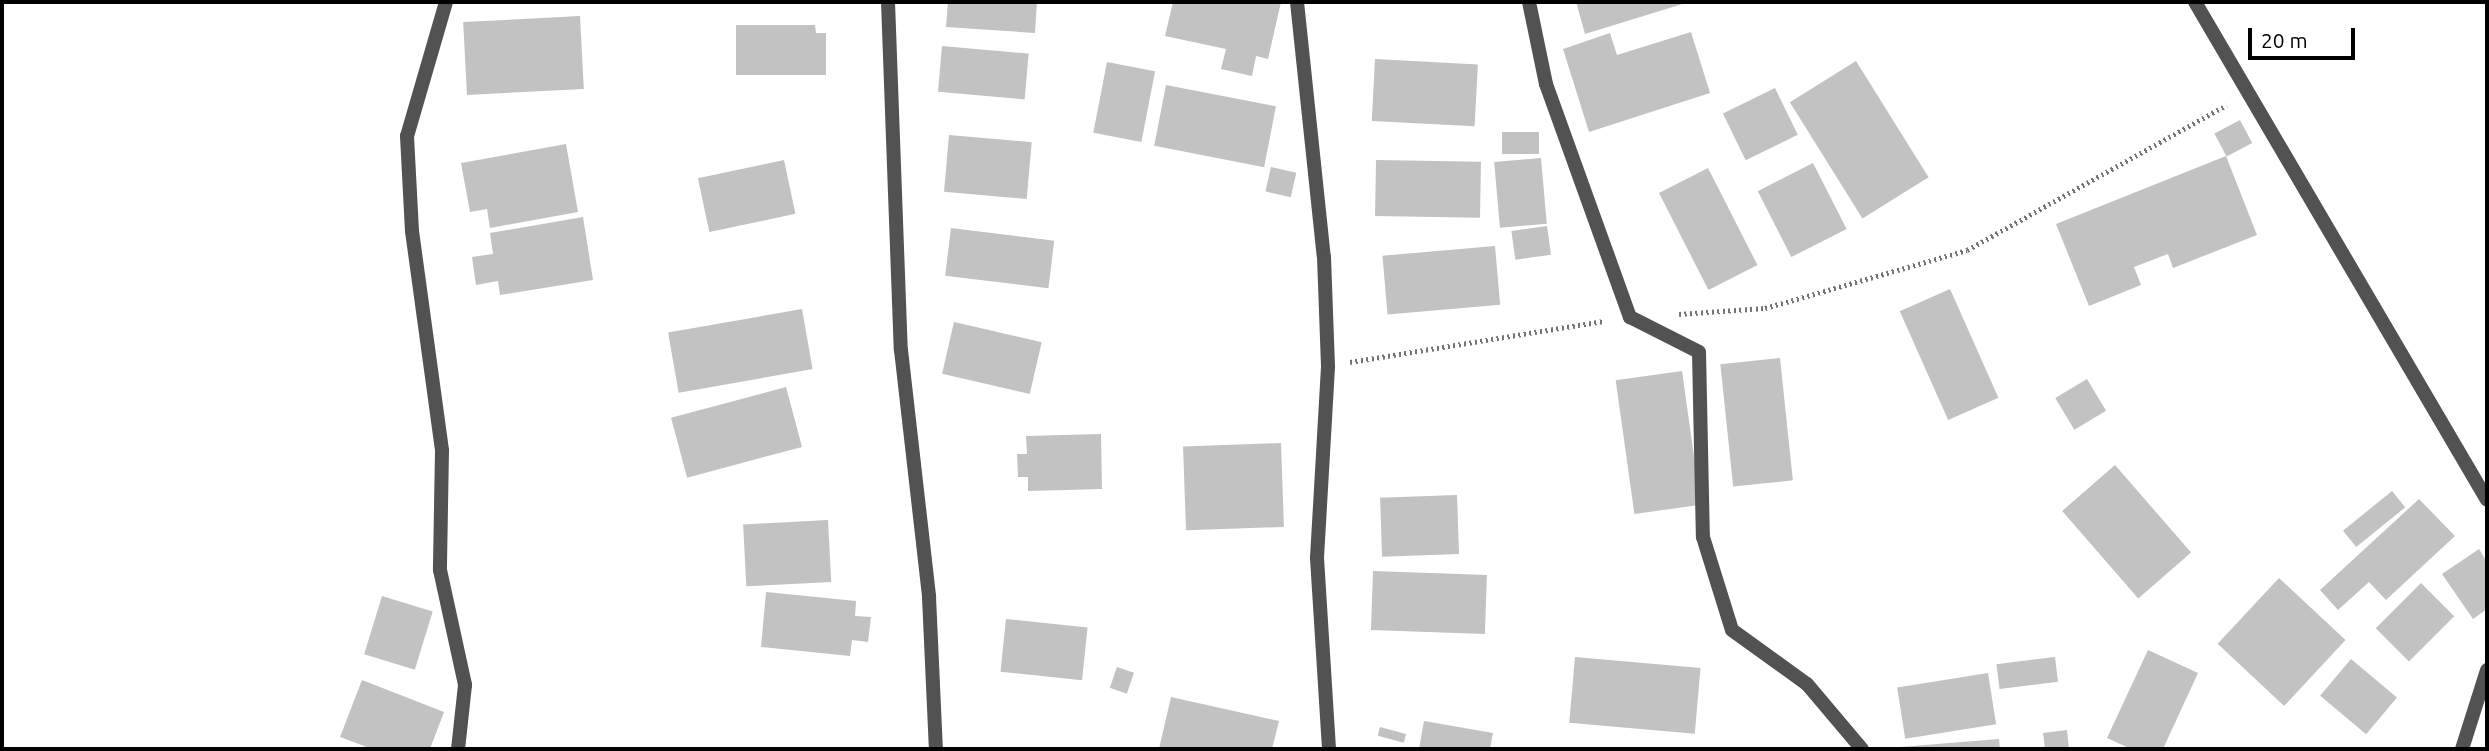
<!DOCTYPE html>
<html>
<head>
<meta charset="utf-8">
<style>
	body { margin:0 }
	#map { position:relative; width:2489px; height:751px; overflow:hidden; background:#fff; font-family:Ubuntu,sans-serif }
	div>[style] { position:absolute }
	.building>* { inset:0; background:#c2c2c2; transform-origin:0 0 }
	.path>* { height:4.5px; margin-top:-2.25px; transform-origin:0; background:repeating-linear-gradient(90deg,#747474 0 2px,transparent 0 5.5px) }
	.minor>* { height:14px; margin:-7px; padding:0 7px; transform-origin:7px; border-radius:7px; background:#525252 }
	span { translate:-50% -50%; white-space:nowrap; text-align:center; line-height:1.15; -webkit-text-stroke:5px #fff; paint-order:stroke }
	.frame { position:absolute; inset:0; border:4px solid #000; pointer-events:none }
	.scale { position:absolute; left:2248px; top:28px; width:107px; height:32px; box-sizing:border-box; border:4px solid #000; border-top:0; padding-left:9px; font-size:21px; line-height:24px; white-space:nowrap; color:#000; -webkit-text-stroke:5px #fff; paint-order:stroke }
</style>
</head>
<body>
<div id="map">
	<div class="building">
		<div style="clip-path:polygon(948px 2px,1037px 2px,1035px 33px,946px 27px)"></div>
		<div style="clip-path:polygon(1173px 2px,1281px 2px,1268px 59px,1256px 56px,1252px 76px,1221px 69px,1226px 49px,1165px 36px)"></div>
		<div style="clip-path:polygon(1576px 2px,1689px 2px,1585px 34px)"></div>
		<div style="left:580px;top:16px;width:73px;height:117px;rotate:87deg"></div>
		<div style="clip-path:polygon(736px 25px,815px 25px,816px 33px,826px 33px,826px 75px,736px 75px)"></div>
		<div style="clip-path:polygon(1691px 32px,1710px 93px,1589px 132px,1563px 49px,1610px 33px,1617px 55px)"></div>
		<div style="left:942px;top:46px;width:87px;height:46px;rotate:5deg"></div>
		<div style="left:1375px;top:59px;width:103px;height:62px;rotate:3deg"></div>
		<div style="left:1856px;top:61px;width:137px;height:78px;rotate:58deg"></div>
		<div style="left:1107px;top:62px;width:49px;height:72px;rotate:11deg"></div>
		<div style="left:1166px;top:85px;width:112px;height:62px;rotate:11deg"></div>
		<div style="left:1775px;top:88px;width:52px;height:58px;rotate:64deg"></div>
		<div style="left:2240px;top:120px;width:26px;height:29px;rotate:62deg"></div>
		<div style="left:1539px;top:132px;width:22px;height:37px;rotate:90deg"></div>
		<div style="left:949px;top:135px;width:83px;height:57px;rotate:5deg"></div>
		<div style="clip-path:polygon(566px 144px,578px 212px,490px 228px,487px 209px,470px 212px,461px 163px)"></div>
		<div style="clip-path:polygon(2226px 156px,2257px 235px,2173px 268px,2168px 254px,2134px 267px,2141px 285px,2089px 306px,2056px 224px)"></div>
		<div style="left:1541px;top:158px;width:66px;height:47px;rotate:85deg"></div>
		<div style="left:784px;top:160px;width:55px;height:88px;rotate:78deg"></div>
		<div style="left:1376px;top:160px;width:105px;height:56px;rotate:1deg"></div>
		<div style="left:1813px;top:163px;width:74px;height:62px;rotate:63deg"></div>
		<div style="left:1271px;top:167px;width:26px;height:25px;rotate:13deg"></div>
		<div style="left:1708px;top:168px;width:109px;height:55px;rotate:63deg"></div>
		<div style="clip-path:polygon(583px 217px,593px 280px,500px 295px,498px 281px,476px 285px,472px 257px,493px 254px,490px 233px)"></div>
		<div style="left:1547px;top:226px;width:29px;height:36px;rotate:82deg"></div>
		<div style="left:951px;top:228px;width:104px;height:48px;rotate:7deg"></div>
		<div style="left:1495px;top:246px;width:59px;height:113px;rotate:85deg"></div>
		<div style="left:1950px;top:289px;width:119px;height:55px;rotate:66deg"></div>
		<div style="left:802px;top:309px;width:61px;height:136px;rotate:80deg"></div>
		<div style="left:954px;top:322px;width:90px;height:53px;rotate:13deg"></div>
		<div style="left:1780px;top:358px;width:123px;height:60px;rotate:84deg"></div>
		<div style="left:1682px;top:371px;width:135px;height:67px;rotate:82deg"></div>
		<div style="left:2087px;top:379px;width:37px;height:37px;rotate:59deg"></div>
		<div style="left:786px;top:387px;width:62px;height:119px;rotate:75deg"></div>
		<div style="clip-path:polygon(1101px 434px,1102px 489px,1028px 491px,1028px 477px,1018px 477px,1017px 454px,1027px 454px,1026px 436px)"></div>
		<div style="left:1281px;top:443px;width:84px;height:98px;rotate:88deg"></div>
		<div style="left:2115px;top:465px;width:116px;height:70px;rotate:49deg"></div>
		<div style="left:2392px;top:491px;width:21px;height:63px;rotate:51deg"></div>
		<div style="left:1457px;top:495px;width:59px;height:77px;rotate:88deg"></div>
		<div style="clip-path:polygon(2419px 499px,2455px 536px,2386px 600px,2369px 582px,2338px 610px,2320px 590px)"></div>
		<div style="left:828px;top:520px;width:62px;height:85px;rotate:87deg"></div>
		<div style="clip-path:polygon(2479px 549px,2487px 562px,2487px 609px,2473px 619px,2442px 574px)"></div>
		<div style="left:1373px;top:571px;width:114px;height:59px;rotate:2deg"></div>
		<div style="left:2279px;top:578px;width:91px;height:90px;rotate:43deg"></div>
		<div style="left:2421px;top:583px;width:47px;height:64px;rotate:45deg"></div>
		<div style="clip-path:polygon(766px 592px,856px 601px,855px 616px,871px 617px,868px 642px,852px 640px,850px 656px,761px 647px)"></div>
		<div style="left:382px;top:596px;width:53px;height:61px;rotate:17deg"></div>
		<div style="left:1006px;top:619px;width:82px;height:53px;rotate:6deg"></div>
		<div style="clip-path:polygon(2148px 650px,2198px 673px,2163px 749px,2131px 749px,2107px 738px)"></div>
		<div style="left:1575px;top:657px;width:126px;height:66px;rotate:5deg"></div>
		<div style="left:2055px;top:657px;width:25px;height:59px;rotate:83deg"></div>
		<div style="left:2351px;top:659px;width:60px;height:48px;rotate:40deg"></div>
		<div style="left:1117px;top:667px;width:18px;height:22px;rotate:19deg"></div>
		<div style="left:1988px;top:673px;width:52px;height:92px;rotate:81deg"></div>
		<div style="clip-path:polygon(362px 680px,444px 712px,430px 749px,372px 749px,340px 737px)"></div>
		<div style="clip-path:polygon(1171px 697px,1279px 721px,1272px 749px,1159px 749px)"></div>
		<div style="clip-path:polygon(1424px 721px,1493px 733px,1490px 749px,1419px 749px)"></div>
		<div style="left:1380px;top:727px;width:27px;height:9px;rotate:15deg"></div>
		<div style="clip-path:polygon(2067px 730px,2069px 749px,2045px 749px,2043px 733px)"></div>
		<div style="clip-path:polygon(1999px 739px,2000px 749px,1900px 749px,1900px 747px)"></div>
	</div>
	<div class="path">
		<div style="left:1679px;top:314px;width:86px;rotate:-4deg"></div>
		<div style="left:1765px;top:308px;width:210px;rotate:-16deg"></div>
		<div style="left:1967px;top:250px;width:297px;rotate:-29.2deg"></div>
		<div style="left:1350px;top:362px;width:257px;rotate:-9.2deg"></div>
	</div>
	<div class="minor">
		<div style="left:446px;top:2px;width:140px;rotate:106.2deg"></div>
		<div style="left:407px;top:136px;width:95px;rotate:87deg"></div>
		<div style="left:412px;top:231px;width:221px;rotate:82.2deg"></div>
		<div style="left:442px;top:450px;width:120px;rotate:91deg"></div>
		<div style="left:440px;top:570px;width:118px;rotate:77.7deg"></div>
		<div style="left:465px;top:685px;width:64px;rotate:96.2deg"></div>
		<div style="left:888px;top:2px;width:348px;rotate:87.9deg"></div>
		<div style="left:901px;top:350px;width:249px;rotate:83.5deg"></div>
		<div style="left:929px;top:597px;width:152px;rotate:87.4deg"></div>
		<div style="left:1297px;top:2px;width:256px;rotate:84deg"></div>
		<div style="left:1324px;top:257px;width:110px;rotate:87.9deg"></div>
		<div style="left:1328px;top:367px;width:191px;rotate:93.3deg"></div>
		<div style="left:1317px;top:558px;width:191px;rotate:86.4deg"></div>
		<div style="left:1529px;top:2px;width:84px;rotate:78.3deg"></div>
		<div style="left:1546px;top:84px;width:248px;rotate:70.2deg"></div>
		<div style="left:1630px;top:317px;width:77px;rotate:26.9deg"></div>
		<div style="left:1699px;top:352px;width:185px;rotate:88.8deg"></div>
		<div style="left:1703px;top:537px;width:97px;rotate:72.7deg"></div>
		<div style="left:1732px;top:630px;width:92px;rotate:35.8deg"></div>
		<div style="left:1807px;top:684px;width:85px;rotate:49.8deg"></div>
		<div style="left:2195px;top:2px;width:577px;rotate:59.61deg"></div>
		<div style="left:2462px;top:749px;width:83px;rotate:-72.4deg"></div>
	</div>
	<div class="frame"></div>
	<div class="scale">20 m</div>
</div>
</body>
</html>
